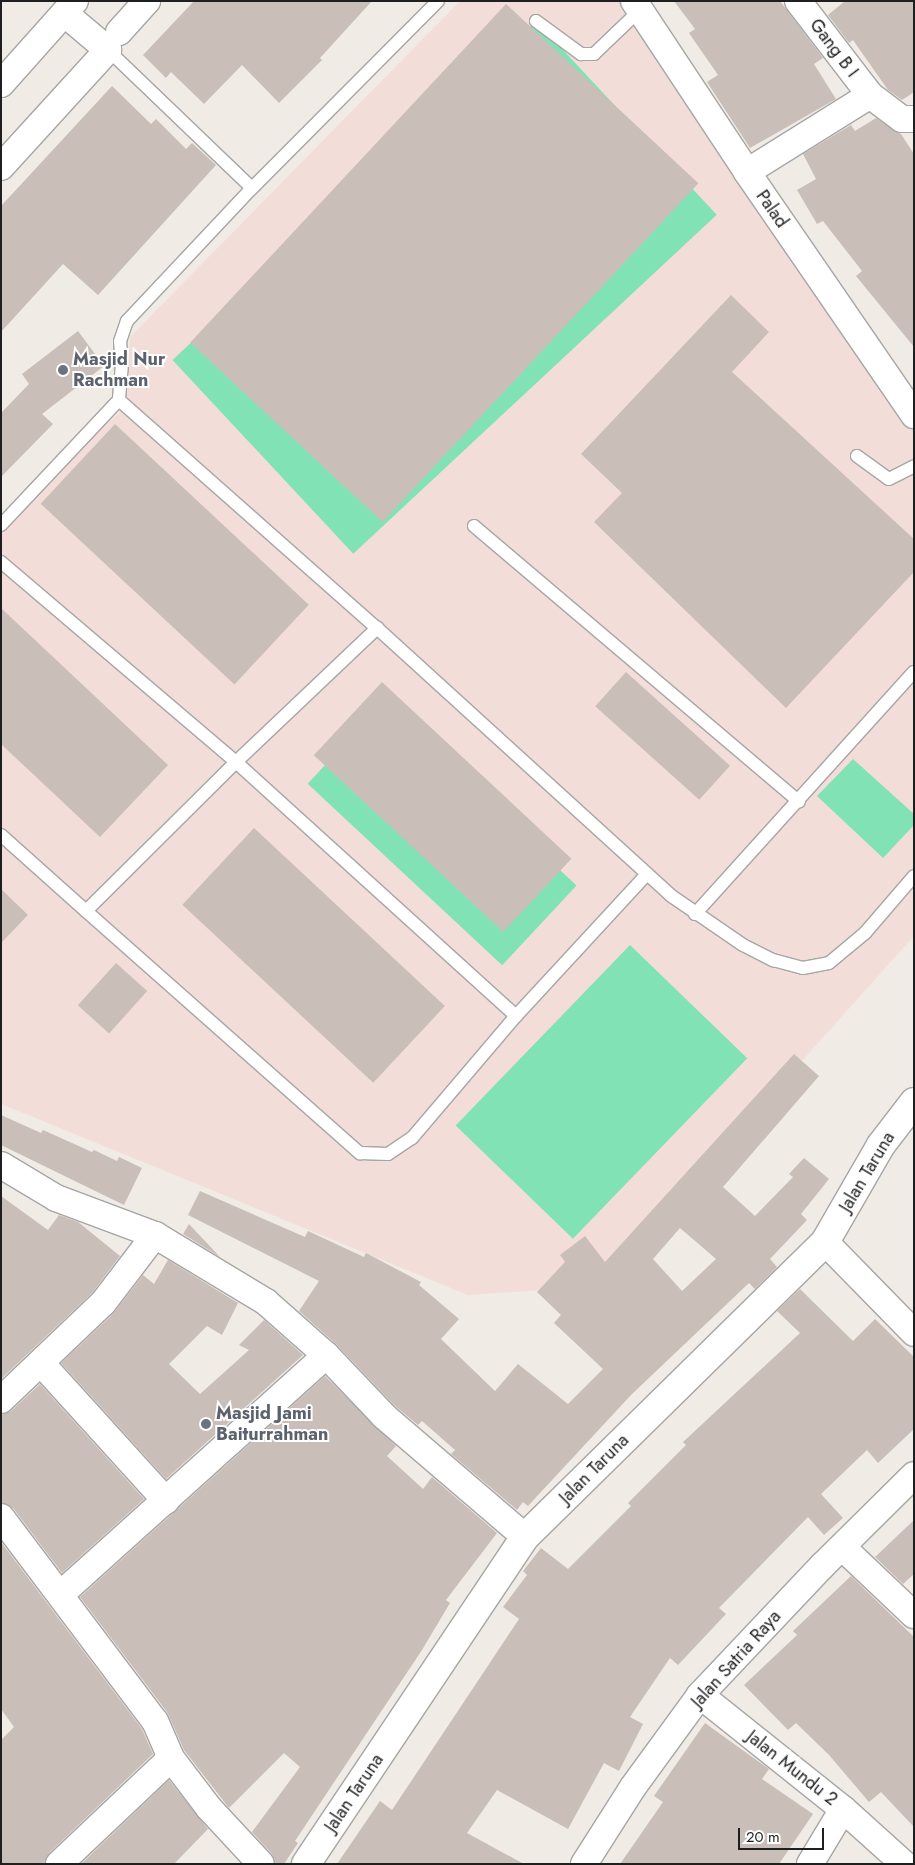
<!DOCTYPE html>
<html>
<head>
<meta charset="utf-8">
<style>
	body { margin:0 }
	#map { position:relative; width:915px; height:1865px; overflow:hidden; background:#f0ece5; font-family:Jost,sans-serif }
	div>[style] { position:absolute }
	.military>* { inset:0; background:#f3ddd8 }
	.pitch>* { inset:0; background:#81e2b5; transform-origin:0 0 }
	.building>* { inset:0; background:#c9beb8; transform-origin:0 0 }
	.roads { filter:drop-shadow(1px 0 #a6a6a6) drop-shadow(-1px 0 #a6a6a6) drop-shadow(0 1px #a6a6a6) drop-shadow(0 -1px #a6a6a6) }
	.service>* { height:12px; margin:-6px; padding:0 6px; transform-origin:6px; border-radius:6px; background:#fff }
	.minor>* { height:26px; margin:-13px; padding:0 13px; transform-origin:13px; border-radius:13px; background:#fff }
	.tertiary>* { height:28px; margin:-14px; padding:0 14px; transform-origin:14px; border-radius:14px; background:#fff }
	.dots>* { width:14px; height:14px; translate:-50% -50%; box-sizing:border-box; border:2px solid #fff; border-radius:50% }
	span { translate:-50% -50%; white-space:nowrap; text-align:center; line-height:1.15; -webkit-text-stroke:4px #fff; paint-order:stroke }
	.street-label { font-size:18px; color:#1f1f1f }
	.worship-label { font-size:18px; color:#5b616d; font-weight:700 }
	.left { translate:0 -50%; text-align:left }
	.frame { position:absolute; inset:0; border:2px solid #1f1f1f; pointer-events:none }
	.scale { position:absolute; left:738px; top:1828px; width:86px; height:22px; box-sizing:border-box; border:2px solid #1f1f1f; border-top:0; padding-left:6px; font-size:15px; line-height:18px; white-space:nowrap; color:#1f1f1f; -webkit-text-stroke:4px #fff; paint-order:stroke }
</style>
</head>
<body>
<div id="map">
	<div class="military">
		<div style="clip-path:polygon(460px 1px,623px 1px,914px 432px,914px 936px,600px 1286px,468px 1295px,1px 1104px,1px 517px,126px 407px,130px 337px)"></div>
	</div>
	<div class="pitch">
		<div style="left:536px;top:21px;width:265px;height:497px;rotate:47deg"></div>
		<div style="left:382px;top:704px;width:266px;height:109px;rotate:43deg"></div>
		<div style="clip-path:polygon(853px 759px,914px 814px,914px 825px,883px 858px,817px 796px)"></div>
		<div style="left:630px;top:945px;width:163px;height:251px;rotate:44deg"></div>
	</div>
	<div class="building">
		<div style="clip-path:polygon(194px 1px,372px 1px,320px 58px,322px 60px,279px 103px,242px 65px,204px 104px,171px 72px,166px 78px,143px 55px)"></div>
		<div style="clip-path:polygon(674px 1px,780px 1px,823px 58px,814px 64px,836px 99px,750px 148px,707px 82px,718px 75px,689px 33px,695px 29px)"></div>
		<div style="clip-path:polygon(845px 1px,914px 1px,914px 92px,902px 100px,888px 90px,853px 40px,849px 43px,828px 15px)"></div>
		<div style="left:506px;top:4px;width:263px;height:463px;rotate:43deg"></div>
		<div style="clip-path:polygon(112px 86px,151px 124px,156px 119px,186px 149px,192px 143px,216px 165px,98px 295px,63px 264px,1px 332px,1px 206px)"></div>
		<div style="clip-path:polygon(876px 118px,901px 134px,914px 154px,914px 347px,856px 276px,862px 271px,823px 221px,817px 224px,797px 190px,816px 179px,803px 154px,851px 125px,855px 131px)"></div>
		<div style="clip-path:polygon(731px 295px,769px 332px,732px 372px,914px 539px,914px 572px,786px 708px,594px 522px,622px 493px,581px 454px)"></div>
		<div style="clip-path:polygon(78px 331px,104px 366px,42px 414px,53px 424px,1px 477px,1px 413px,29px 384px,22px 374px)"></div>
		<div style="left:115px;top:424px;width:265px;height:109px;rotate:43deg"></div>
		<div style="clip-path:polygon(1px 608px,168px 765px,100px 837px,1px 744px)"></div>
		<div style="left:626px;top:672px;width:140px;height:46px;rotate:42deg"></div>
		<div style="left:382px;top:682px;width:259px;height:100px;rotate:43deg"></div>
		<div style="left:254px;top:828px;width:261px;height:105px;rotate:43deg"></div>
		<div style="clip-path:polygon(1px 889px,28px 915px,1px 943px)"></div>
		<div style="left:116px;top:963px;width:42px;height:57px;rotate:42deg"></div>
		<div style="clip-path:polygon(evenodd,794px 1054px,819px 1076px,723px 1187px,755px 1216px,793px 1177px,789px 1174px,804px 1158px,829px 1179px,801px 1214px,807px 1220px,770px 1259px,777px 1267px,755px 1289px,749px 1283px,631px 1395px,528px 1506px,523px 1502px,517px 1510px,451px 1454px,455px 1450px,422px 1421px,418px 1425px,394px 1405px,337px 1345px,299px 1311px,319px 1281px,188px 1215px,200px 1191px,305px 1237px,308px 1231px,364px 1257px,366px 1253px,421px 1282px,419px 1285px,459px 1319px,441px 1339px,495px 1391px,518px 1364px,568px 1404px,603px 1369px,554px 1323px,561px 1315px,537px 1292px,565px 1262px,560px 1255px,585px 1236px,605px 1262px,794px 1054px,680px 1228px,716px 1259px,682px 1291px,653px 1259px,680px 1228px)"></div>
		<div style="clip-path:polygon(1px 1115px,41px 1133px,43px 1130px,92px 1152px,94px 1150px,117px 1161px,119px 1157px,142px 1168px,124px 1205px,1px 1145px)"></div>
		<div style="clip-path:polygon(1px 1196px,48px 1230px,59px 1215px,78px 1222px,120px 1256px,92px 1293px,1px 1379px)"></div>
		<div style="clip-path:polygon(189px 1224px,220px 1257px,183px 1234px)"></div>
		<div style="clip-path:polygon(168px 1260px,238px 1303px,222px 1335px,207px 1326px,169px 1364px,200px 1394px,249px 1350px,239px 1345px,264px 1320px,303px 1355px,166px 1479px,61px 1363px,113px 1314px,143px 1275px,154px 1284px)"></div>
		<div style="clip-path:polygon(800px 1289px,853px 1341px,875px 1319px,914px 1357px,914px 1429px,878px 1463px,867px 1450px,821px 1494px,843px 1518px,824px 1535px,808px 1517px,719px 1608px,726px 1614px,678px 1665px,670px 1658px,630px 1717px,643px 1724px,619px 1771px,604px 1763px,568px 1829px,497px 1790px,467px 1833px,524px 1864px,337px 1864px,380px 1801px,392px 1810px,519px 1619px,503px 1607px,527px 1575px,523px 1571px,541px 1548px,568px 1569px,631px 1506px,628px 1503px,686px 1445px,683px 1442px,800px 1333px,777px 1311px)"></div>
		<div style="clip-path:polygon(325px 1376px,396px 1446px,387px 1456px,423px 1489px,432px 1477px,497px 1533px,446px 1600px,450px 1603px,422px 1650px,295px 1841px,298px 1843px,284px 1864px,276px 1864px,272px 1854px,252px 1832px,300px 1767px,284px 1753px,229px 1808px,184px 1750px,167px 1712px,80px 1597px)"></div>
		<div style="clip-path:polygon(40px 1384px,144px 1499px,62px 1573px,13px 1508px,1px 1502px,1px 1415px,11px 1411px)"></div>
		<div style="clip-path:polygon(914px 1520px,914px 1574px,903px 1584px,875px 1557px)"></div>
		<div style="clip-path:polygon(1px 1542px,142px 1729px,153px 1754px,49px 1853px,44px 1864px,1px 1864px,1px 1740px,14px 1727px,1px 1709px)"></div>
		<div style="clip-path:polygon(851px 1576px,914px 1637px,914px 1827px,881px 1792px,869px 1802px,829px 1755px,796px 1723px,788px 1730px,744px 1685px,797px 1635px,793px 1631px)"></div>
		<div style="clip-path:polygon(705px 1723px,769px 1769px,762px 1779px,813px 1814px,779px 1864px,620px 1864px,663px 1802px,654px 1796px)"></div>
		<div style="clip-path:polygon(169px 1780px,208px 1829px,174px 1864px,81px 1864px)"></div>
	</div>
	<div class="roads">
		<div class="service">
			<div style="left:438px;top:1px;width:264px;rotate:134.8deg"></div>
			<div style="left:252px;top:188px;width:183px;rotate:133.2deg"></div>
			<div style="left:127px;top:321px;width:21px;rotate:109deg"></div>
			<div style="left:120px;top:341px;width:23px;rotate:85deg"></div>
			<div style="left:122px;top:364px;width:36px;rotate:95deg"></div>
			<div style="left:119px;top:400px;width:344px;rotate:41.5deg"></div>
			<div style="left:377px;top:628px;width:396px;rotate:42.3deg"></div>
			<div style="left:670px;top:895px;width:88px;rotate:34.4deg"></div>
			<div style="left:743px;top:945px;width:34px;rotate:27deg"></div>
			<div style="left:773px;top:960px;width:31px;rotate:15deg"></div>
			<div style="left:803px;top:968px;width:26px;rotate:-11deg"></div>
			<div style="left:829px;top:963px;width:47px;rotate:-39.8deg"></div>
			<div style="left:865px;top:933px;width:75px;rotate:-49.3deg"></div>
			<div style="left:536px;top:21px;width:56px;rotate:36.3deg"></div>
			<div style="left:581px;top:54px;width:13px"></div>
			<div style="left:594px;top:54px;width:64px;rotate:-43.7deg"></div>
			<div style="left:108px;top:50px;width:199px;rotate:43.8deg"></div>
			<div style="left:857px;top:456px;width:39px;rotate:36deg"></div>
			<div style="left:889px;top:479px;width:28px;rotate:-27deg"></div>
			<div style="left:1px;top:525px;width:172px;rotate:-46.7deg"></div>
			<div style="left:474px;top:526px;width:426px;rotate:40.3deg"></div>
			<div style="left:1px;top:562px;width:309px;rotate:40.4deg"></div>
			<div style="left:236px;top:762px;width:378px;rotate:42.2deg"></div>
			<div style="left:516px;top:1016px;width:193px;rotate:-47.3deg"></div>
			<div style="left:1px;top:835px;width:114px;rotate:41.8deg"></div>
			<div style="left:86px;top:911px;width:211px;rotate:-44.8deg"></div>
			<div style="left:236px;top:762px;width:195px;rotate:-43.5deg"></div>
			<div style="left:86px;top:911px;width:366px;rotate:41.5deg"></div>
			<div style="left:360px;top:1153px;width:28px;rotate:2deg"></div>
			<div style="left:388px;top:1154px;width:29px;rotate:-34deg"></div>
			<div style="left:412px;top:1138px;width:160px;rotate:-49.6deg"></div>
			<div style="left:695px;top:914px;width:326px;rotate:-47.9deg"></div>
		</div>
		<div class="minor">
			<div style="left:634px;top:1px;width:205px;rotate:56.5deg"></div>
			<div style="left:747px;top:172px;width:295px;rotate:55.5deg"></div>
			<div style="left:798px;top:1px;width:118px;rotate:52.5deg"></div>
			<div style="left:119px;top:32px;width:42px;rotate:-47.9deg"></div>
			<div style="left:1px;top:84px;width:111px;rotate:-48.3deg"></div>
			<div style="left:1px;top:167px;width:159px;rotate:-47.6deg"></div>
			<div style="left:108px;top:50px;width:57px;rotate:-139.9deg"></div>
			<div style="left:747px;top:172px;width:145px;rotate:-32deg"></div>
			<div style="left:870px;top:95px;width:40px;rotate:37deg"></div>
			<div style="left:902px;top:119px;width:12px"></div>
			<div style="left:1px;top:1165px;width:64px;rotate:31deg"></div>
			<div style="left:56px;top:1198px;width:106px;rotate:20.5deg"></div>
			<div style="left:155px;top:1235px;width:130px;rotate:31.1deg"></div>
			<div style="left:266px;top:1302px;width:80px;rotate:41.5deg"></div>
			<div style="left:326px;top:1355px;width:84px;rotate:46.4deg"></div>
			<div style="left:384px;top:1416px;width:186px;rotate:40.6deg"></div>
			<div style="left:825px;top:1242px;width:127px;rotate:45.6deg"></div>
			<div style="left:41px;top:1363px;width:186px;rotate:47.8deg"></div>
			<div style="left:1px;top:1400px;width:141px;rotate:-43.6deg"></div>
			<div style="left:103px;top:1303px;width:86px;rotate:-52.6deg"></div>
			<div style="left:1px;top:1517px;width:256px;rotate:53deg"></div>
			<div style="left:155px;top:1721px;width:40px;rotate:66.6deg"></div>
			<div style="left:171px;top:1758px;width:63px;rotate:52.8deg"></div>
			<div style="left:209px;top:1808px;width:76px;rotate:47.1deg"></div>
			<div style="left:842px;top:1547px;width:99px;rotate:43.4deg"></div>
			<div style="left:61px;top:1594px;width:357px;rotate:-42deg"></div>
			<div style="left:700px;top:1695px;width:183px;rotate:38.6deg"></div>
			<div style="left:843px;top:1809px;width:82px;rotate:42deg"></div>
			<div style="left:59px;top:1864px;width:154px;rotate:-43.4deg"></div>
			<div style="left:584px;top:1864px;width:91px;rotate:-57.5deg"></div>
			<div style="left:633px;top:1787px;width:114px;rotate:-53.9deg"></div>
			<div style="left:700px;top:1695px;width:178px;rotate:-46.6deg"></div>
			<div style="left:822px;top:1566px;width:129px;rotate:-44.7deg"></div>
			<div style="left:810px;top:1864px;width:64px;rotate:-59deg"></div>
		</div>
		<div class="tertiary">
			<div style="left:306px;top:1864px;width:394px;rotate:-56.2deg"></div>
			<div style="left:525px;top:1537px;width:421px;rotate:-44.5deg"></div>
			<div style="left:825px;top:1242px;width:112px;rotate:-60deg"></div>
			<div style="left:881px;top:1145px;width:54px;rotate:-52.5deg"></div>
		</div>
	</div>
	<div class="dots">
		<div style="left:63px;top:370px;background:#6b7280"></div>
		<div style="left:206px;top:1424px;background:#6b7280"></div>
	</div>
	<div class="street-label">
		<span style="left:834px;top:48px;rotate:53deg">Gang B I</span>
		<span style="left:772px;top:209px;rotate:55deg">Palad</span>
		<span style="left:867px;top:1172px;rotate:-59deg">Jalan Taruna</span>
		<span style="left:594px;top:1469px;rotate:-45deg">Jalan Taruna</span>
		<span style="left:736px;top:1659px;rotate:-48deg">Jalan Satria Raya</span>
		<span style="left:792px;top:1768px;rotate:38deg">Jalan Mundu 2</span>
		<span style="left:354px;top:1793px;rotate:-56deg">Jalan Taruna</span>
	</div>
	<div class="worship-label">
		<span class="left" style="left:73px;top:370px">Masjid Nur<br>Rachman</span>
		<span class="left" style="left:216px;top:1424px">Masjid Jami<br>Baiturrahman</span>
	</div>
	<div class="frame"></div>
	<div class="scale">20 m</div>
</div>
</body>
</html>
